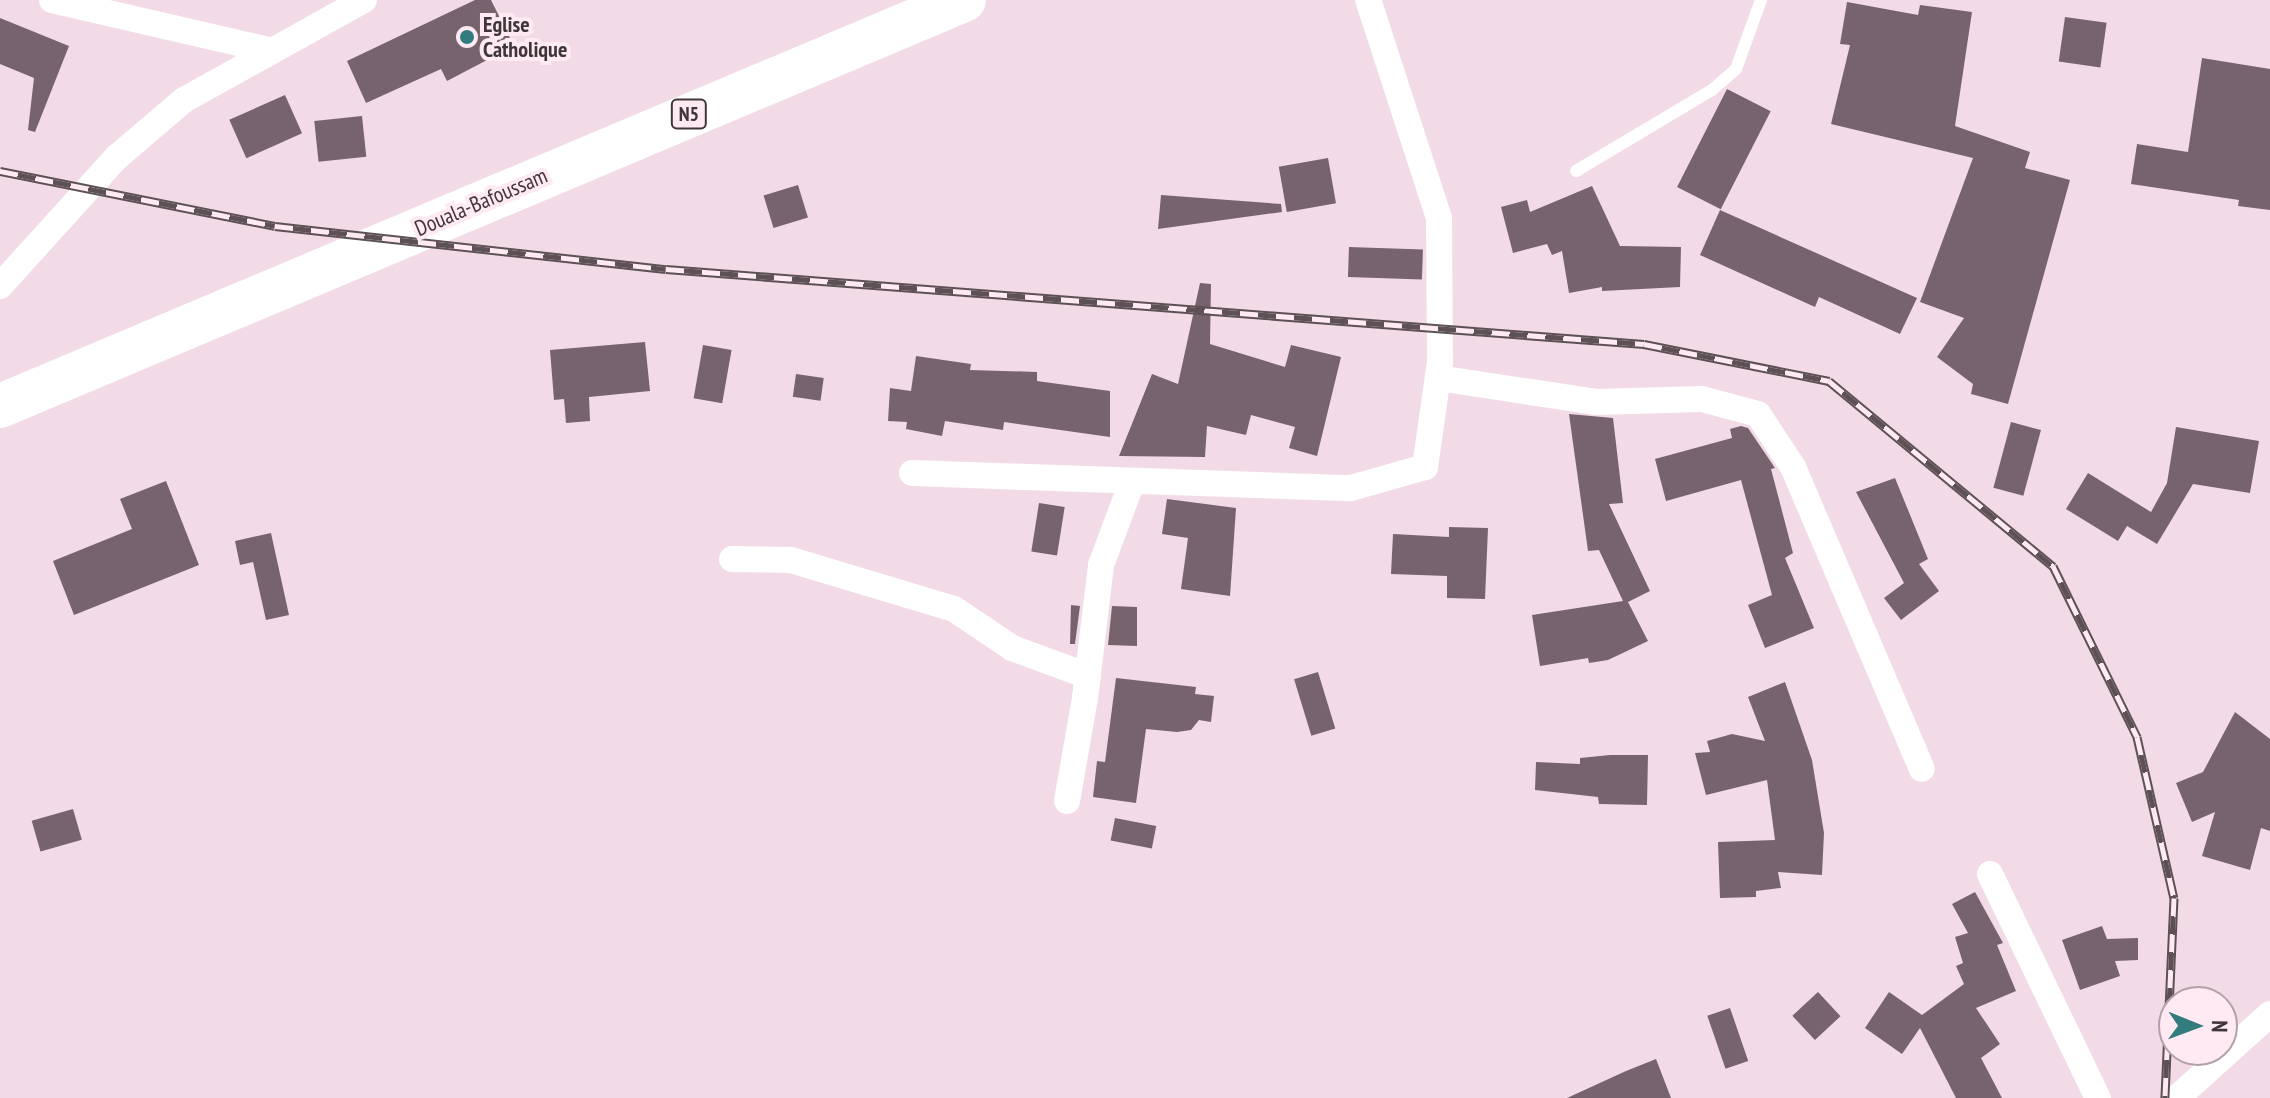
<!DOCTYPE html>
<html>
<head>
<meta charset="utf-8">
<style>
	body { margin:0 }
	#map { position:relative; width:2270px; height:1098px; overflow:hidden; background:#f2dbe6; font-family:"PT Sans Narrow",sans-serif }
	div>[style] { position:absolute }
	.building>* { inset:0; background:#77636d; transform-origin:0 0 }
	.service>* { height:12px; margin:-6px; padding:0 6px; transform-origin:6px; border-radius:6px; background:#fff }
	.minor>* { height:26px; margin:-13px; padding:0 13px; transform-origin:13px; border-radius:13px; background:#fff }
	.trunk>* { height:44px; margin:-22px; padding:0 22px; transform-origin:22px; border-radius:22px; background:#fff }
	.rail>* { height:9px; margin-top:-4.5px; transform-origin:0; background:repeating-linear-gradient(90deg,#ffe9f3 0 18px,#5d5156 0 36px); box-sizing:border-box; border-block:2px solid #5d5156 }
	.dots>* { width:22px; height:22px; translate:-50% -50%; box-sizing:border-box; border:4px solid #ffe9f3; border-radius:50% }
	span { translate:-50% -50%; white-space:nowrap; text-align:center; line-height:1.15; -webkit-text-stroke:8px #ffe9f3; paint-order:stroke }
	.shield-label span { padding:2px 6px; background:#ffe9f3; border:2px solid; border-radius:6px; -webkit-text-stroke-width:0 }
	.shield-label { font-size:20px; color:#3f363a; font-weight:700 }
	.poi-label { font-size:22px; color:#3f363a; font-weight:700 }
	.left { translate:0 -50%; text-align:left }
	.street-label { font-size:22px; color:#3f363a }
	.north { position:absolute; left:2158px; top:986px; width:80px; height:80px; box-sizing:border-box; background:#ffe9f3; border:2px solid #b2a1a9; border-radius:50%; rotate:91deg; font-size:22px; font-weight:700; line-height:32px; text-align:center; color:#3f363a }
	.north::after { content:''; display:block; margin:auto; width:28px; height:36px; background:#337c7e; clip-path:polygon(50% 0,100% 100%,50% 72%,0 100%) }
</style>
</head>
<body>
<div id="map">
	<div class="building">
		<div style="clip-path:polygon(475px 0,491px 0,514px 46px,447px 81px,441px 69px,366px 103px,347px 61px)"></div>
		<div style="clip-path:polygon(1847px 2px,1918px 15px,1920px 5px,1972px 12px,1955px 126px,2030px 152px,2025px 168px,2070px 180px,2008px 404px,1971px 394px,1973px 384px,1937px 357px,1964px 318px,1920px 302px,1973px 158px,1831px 124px,1850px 45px,1840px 44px)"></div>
		<div style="left:2065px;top:17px;width:42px;height:45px;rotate:8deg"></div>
		<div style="clip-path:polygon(0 18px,69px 46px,35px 132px,28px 130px,34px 78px,0 64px)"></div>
		<div style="clip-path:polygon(2202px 58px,2270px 69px,2270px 210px,2238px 206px,2239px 200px,2131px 184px,2137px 144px,2188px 152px)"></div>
		<div style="left:1727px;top:89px;width:49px;height:110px;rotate:27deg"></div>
		<div style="left:285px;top:95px;width:42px;height:61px;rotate:66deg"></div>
		<div style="left:362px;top:116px;width:41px;height:48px;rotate:84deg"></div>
		<div style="left:1328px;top:158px;width:46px;height:50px;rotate:80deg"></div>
		<div style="left:798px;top:185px;width:34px;height:36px;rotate:73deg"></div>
		<div style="clip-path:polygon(1592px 186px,1620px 246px,1681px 247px,1680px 287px,1602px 291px,1602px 287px,1569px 293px,1562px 251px,1552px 255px,1547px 244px,1513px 253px,1501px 207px,1527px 200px,1530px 212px)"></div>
		<div style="clip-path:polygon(1161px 195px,1281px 204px,1282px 212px,1158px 229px)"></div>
		<div style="clip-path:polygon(1720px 210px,1917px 298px,1900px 334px,1819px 297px,1815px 307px,1700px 255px)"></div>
		<div style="left:1349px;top:247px;width:74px;height:30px;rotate:2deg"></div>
		<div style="clip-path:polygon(1200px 283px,1211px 284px,1210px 344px,1285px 367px,1291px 345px,1341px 357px,1317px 456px,1289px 448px,1295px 427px,1251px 415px,1246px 435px,1207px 426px,1205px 457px,1119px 456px,1152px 374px,1178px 384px)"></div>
		<div style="clip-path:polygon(645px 342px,650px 391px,589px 397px,590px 421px,566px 423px,564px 399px,554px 400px,550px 350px)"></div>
		<div style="left:703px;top:345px;width:29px;height:54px;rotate:10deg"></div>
		<div style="clip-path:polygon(916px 356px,971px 364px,970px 370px,1037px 372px,1037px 381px,1110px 391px,1110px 437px,1004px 422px,1003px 430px,945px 421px,942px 436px,906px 429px,907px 422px,888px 421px,890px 388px,911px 391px)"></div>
		<div style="left:796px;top:374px;width:28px;height:23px;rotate:8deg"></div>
		<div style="clip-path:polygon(1569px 414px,1613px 418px,1623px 503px,1609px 504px,1650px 591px,1628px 602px,1648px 641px,1608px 660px,1589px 663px,1588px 658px,1540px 666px,1532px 615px,1623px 601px,1599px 550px,1588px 551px)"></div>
		<div style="left:2011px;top:422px;width:31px;height:68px;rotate:15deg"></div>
		<div style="clip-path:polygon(1741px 426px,1748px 428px,1775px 468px,1771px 469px,1793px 553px,1785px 558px,1814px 628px,1765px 648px,1748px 605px,1772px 595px,1741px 480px,1666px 501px,1655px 459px,1732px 438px,1730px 429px)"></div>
		<div style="clip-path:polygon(2176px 427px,2259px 441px,2250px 493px,2193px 484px,2157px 544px,2127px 526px,2118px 541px,2066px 509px,2088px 473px,2151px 512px,2167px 483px)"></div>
		<div style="clip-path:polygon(1895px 478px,1928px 559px,1919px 564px,1939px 591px,1901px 620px,1884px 598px,1904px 583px,1856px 492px)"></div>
		<div style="clip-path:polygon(166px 481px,199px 565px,74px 615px,53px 561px,132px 529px,120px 499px)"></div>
		<div style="clip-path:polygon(1167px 499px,1236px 508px,1230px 596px,1181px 589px,1188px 538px,1162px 534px)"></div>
		<div style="left:1039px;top:503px;width:26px;height:49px;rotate:9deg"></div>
		<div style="clip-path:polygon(1449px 527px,1488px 528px,1485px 599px,1447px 598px,1447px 576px,1391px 574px,1393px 534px,1449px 537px)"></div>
		<div style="clip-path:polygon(271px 533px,289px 615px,266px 620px,253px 562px,240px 565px,235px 541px)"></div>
		<div style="clip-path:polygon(1071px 605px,1080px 606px,1075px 644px,1070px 644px)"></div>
		<div style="clip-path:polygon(1112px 606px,1137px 607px,1137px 646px,1108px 645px)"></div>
		<div style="left:1318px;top:672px;width:59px;height:25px;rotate:73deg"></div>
		<div style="clip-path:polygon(1116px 678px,1196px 687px,1195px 694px,1214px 696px,1211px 722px,1199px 720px,1191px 730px,1177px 732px,1146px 729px,1136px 803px,1093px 797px,1097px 761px,1105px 762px)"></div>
		<div style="clip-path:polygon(1785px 682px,1812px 760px,1824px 833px,1822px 875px,1778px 872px,1781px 888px,1756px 891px,1756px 897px,1720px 898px,1718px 842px,1775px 840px,1767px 780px,1706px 795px,1695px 753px,1710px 752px,1707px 741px,1732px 734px,1765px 741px,1748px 697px)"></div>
		<div style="clip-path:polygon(2235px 712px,2270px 739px,2270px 831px,2261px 828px,2250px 870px,2202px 856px,2215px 812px,2192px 822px,2176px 783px,2203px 772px)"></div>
		<div style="clip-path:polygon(1610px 755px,1648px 755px,1647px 805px,1599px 804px,1598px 797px,1535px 790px,1536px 762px,1580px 764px,1580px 758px)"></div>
		<div style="left:73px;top:809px;width:32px;height:43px;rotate:74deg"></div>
		<div style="left:1115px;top:818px;width:42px;height:23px;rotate:11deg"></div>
		<div style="clip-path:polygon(1975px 892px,2003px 943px,1997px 945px,2016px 991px,1976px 1008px,2000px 1044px,1981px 1058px,2002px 1098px,1956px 1098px,1920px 1028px,1902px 1054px,1865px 1028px,1889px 992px,1922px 1015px,1964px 984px,1956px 966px,1963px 963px,1955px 937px,1968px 933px,1952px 904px)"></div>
		<div style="clip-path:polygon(2102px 926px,2107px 939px,2138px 938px,2138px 960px,2115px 961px,2120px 976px,2080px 990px,2062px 940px)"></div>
		<div style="left:1818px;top:992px;width:33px;height:35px;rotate:47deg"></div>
		<div style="left:1730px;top:1008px;width:56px;height:24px;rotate:71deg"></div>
		<div style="clip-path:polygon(1656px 1059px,1671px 1098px,1567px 1098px,1626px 1071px)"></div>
	</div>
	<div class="service">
		<div style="left:1576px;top:171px;width:158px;rotate:-30.8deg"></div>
		<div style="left:1712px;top:90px;width:32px;rotate:-41deg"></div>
		<div style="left:1736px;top:69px;width:73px;rotate:-70.1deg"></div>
	</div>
	<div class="minor">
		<div style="left:52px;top:0;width:223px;rotate:13deg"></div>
		<div style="left:0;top:286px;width:174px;rotate:-47.8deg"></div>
		<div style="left:117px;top:157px;width:88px;rotate:-40.4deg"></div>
		<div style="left:184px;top:100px;width:206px;rotate:-29.1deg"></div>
		<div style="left:1438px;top:378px;width:161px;rotate:8.6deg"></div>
		<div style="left:1597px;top:402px;width:105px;rotate:-1.6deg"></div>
		<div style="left:1702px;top:399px;width:58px;rotate:15deg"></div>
		<div style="left:1758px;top:414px;width:64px;rotate:56.6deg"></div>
		<div style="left:1793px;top:467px;width:328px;rotate:66.9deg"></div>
		<div style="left:912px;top:473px;width:439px;rotate:2deg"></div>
		<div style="left:1351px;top:488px;width:77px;rotate:-15.8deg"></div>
		<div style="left:1425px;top:467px;width:107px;rotate:-81.9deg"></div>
		<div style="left:1440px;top:361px;width:143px;rotate:-90.4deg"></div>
		<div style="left:1439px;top:218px;width:229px;rotate:-108deg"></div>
		<div style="left:732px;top:559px;width:59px;rotate:1deg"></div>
		<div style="left:791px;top:560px;width:170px;rotate:16.7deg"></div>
		<div style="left:954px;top:609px;width:70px;rotate:33.9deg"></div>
		<div style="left:1012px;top:648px;width:81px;rotate:20.2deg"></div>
		<div style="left:1067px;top:801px;width:105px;rotate:-80.1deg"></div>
		<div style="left:1085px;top:698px;width:134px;rotate:-83.1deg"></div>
		<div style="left:1101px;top:565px;width:89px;rotate:-69.5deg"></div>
		<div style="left:1990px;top:874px;width:249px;rotate:64.3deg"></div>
		<div style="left:2177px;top:1098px;width:125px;rotate:-42.1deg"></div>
	</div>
	<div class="trunk">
		<div style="left:0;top:406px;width:1046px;rotate:-22.84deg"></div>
	</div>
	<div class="rail">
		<div style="left:0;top:171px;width:280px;rotate:11.3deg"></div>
		<div style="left:275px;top:226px;width:393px;rotate:6.3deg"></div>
		<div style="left:666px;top:269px;width:981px;rotate:4.39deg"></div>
		<div style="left:1644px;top:344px;width:189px;rotate:11.3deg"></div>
		<div style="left:1829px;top:381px;width:291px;rotate:39.6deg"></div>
		<div style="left:2053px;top:566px;width:191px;rotate:63.8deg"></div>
		<div style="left:2137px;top:737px;width:165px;rotate:77.1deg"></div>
		<div style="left:2174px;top:898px;width:200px;rotate:92.6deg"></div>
	</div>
	<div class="dots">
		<div style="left:467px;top:37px;background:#337c7e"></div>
	</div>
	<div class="shield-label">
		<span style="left:689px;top:114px">N5</span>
	</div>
	<div class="poi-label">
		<span class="left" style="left:483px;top:37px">Eglise<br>Catholique</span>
	</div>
	<div class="street-label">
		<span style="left:481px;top:202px;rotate:-23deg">Douala-Bafoussam</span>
	</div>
	<div class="north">N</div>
</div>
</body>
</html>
